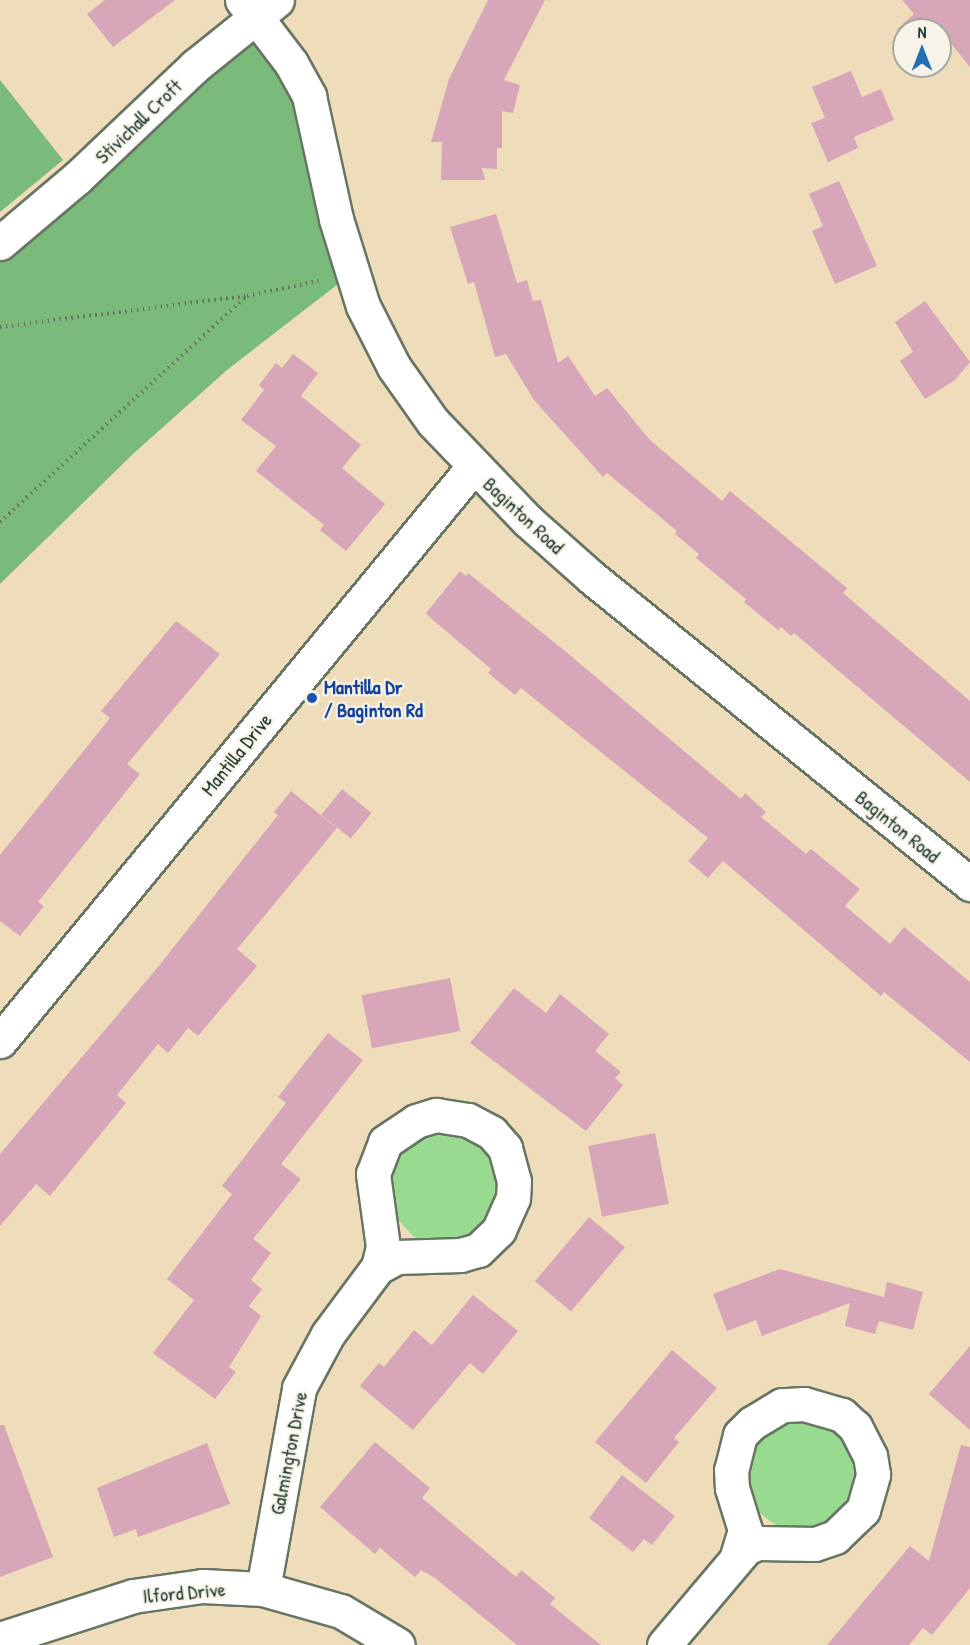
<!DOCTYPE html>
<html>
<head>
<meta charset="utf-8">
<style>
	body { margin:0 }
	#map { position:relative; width:970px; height:1645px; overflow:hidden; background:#efdcbb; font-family:"Patrick Hand",sans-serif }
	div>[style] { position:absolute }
	.green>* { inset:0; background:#99da91 }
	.round { border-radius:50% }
	.forest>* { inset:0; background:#7aba7b }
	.building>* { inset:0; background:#d7a7b9; transform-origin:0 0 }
	.path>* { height:4px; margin-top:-2px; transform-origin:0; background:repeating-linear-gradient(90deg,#687563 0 1.5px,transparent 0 6px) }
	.roads { filter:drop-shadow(2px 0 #687563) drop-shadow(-2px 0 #687563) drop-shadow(0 2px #687563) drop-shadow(0 -2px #687563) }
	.minor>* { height:33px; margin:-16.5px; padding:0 16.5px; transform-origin:16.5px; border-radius:16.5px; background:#fff }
	.tertiary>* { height:33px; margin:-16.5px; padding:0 16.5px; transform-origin:16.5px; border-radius:16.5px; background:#fff }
	.dots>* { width:16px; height:16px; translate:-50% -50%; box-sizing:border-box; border:3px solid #f7f3e8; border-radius:50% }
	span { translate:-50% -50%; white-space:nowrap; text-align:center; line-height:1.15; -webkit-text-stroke:4.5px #f7f3e8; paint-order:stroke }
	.street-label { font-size:20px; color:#1f3d34 }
	.transit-label { font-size:20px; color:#164399; font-weight:700 }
	.left { translate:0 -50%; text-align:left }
	.north { position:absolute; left:892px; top:18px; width:60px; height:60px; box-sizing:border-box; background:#f7f3e8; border:2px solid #a1aaa0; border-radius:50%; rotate:0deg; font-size:16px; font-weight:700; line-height:24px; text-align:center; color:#1f3d34 }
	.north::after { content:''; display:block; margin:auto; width:21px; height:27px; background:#1f6fb2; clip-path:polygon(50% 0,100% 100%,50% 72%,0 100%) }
</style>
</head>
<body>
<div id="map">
	<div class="green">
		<div style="clip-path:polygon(425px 1130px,478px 1138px,501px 1170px,498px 1208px,472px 1237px,431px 1243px,413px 1236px,390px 1211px,386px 1171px,394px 1154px)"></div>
		<div class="round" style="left:745px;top:1417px;width:114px;height:114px"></div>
	</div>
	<div class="forest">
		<div style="clip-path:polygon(256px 17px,275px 39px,351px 274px,227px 370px,134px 453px,0 584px,0 243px)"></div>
		<div style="clip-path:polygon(0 80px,63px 160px,0 212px)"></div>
	</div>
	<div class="building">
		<div style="clip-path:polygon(105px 0,175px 0,113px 47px,87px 14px)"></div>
		<div style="clip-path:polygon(488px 0,545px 0,504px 80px,520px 85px,513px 113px,502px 111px,502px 148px,497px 148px,497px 169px,482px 168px,485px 180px,441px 180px,442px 142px,431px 142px,449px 79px)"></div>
		<div style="clip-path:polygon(902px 0,970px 0,970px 67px,940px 30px,896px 30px,914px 14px)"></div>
		<div style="clip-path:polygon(851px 71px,862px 97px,881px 89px,894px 120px,854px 137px,858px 148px,828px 162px,811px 123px,825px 118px,812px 87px)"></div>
		<div style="clip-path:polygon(839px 181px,877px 266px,835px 284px,812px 231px,823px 226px,809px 194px)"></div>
		<div style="clip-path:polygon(496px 214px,517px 283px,527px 280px,533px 301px,541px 300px,558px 363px,568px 356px,595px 396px,607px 388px,650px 440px,722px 501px,730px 491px,847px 588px,843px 593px,970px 701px,970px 782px,794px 633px,791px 636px,781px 627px,778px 630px,744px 602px,746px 599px,696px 558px,699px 554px,675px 534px,677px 531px,607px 473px,603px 477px,534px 400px,506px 354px,495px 357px,474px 282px,468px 284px,450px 227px)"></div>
		<div style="clip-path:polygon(925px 301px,970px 362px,955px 380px,925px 399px,900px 361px,913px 352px,895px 322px)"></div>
		<div style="clip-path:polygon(293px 354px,318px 373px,301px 396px,361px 445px,342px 468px,385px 504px,346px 551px,320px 530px,324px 525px,256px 471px,276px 446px,241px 420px,264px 390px,259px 385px,276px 363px,282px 368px)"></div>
		<div style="clip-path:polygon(460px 571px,466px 576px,468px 573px,565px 651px,741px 799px,745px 793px,766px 812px,761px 817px,806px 854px,811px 849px,860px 889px,845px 906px,890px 944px,904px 927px,970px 982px,970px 1062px,884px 992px,881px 996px,723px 861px,708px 878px,688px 861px,708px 838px,521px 688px,515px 695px,488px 673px,491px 669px,433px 620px,426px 613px)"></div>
		<div style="clip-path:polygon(176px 621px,220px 654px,127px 764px,140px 774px,38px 902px,44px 906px,20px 936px,0 921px,0 855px,110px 718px,101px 711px)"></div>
		<div style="left:342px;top:789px;width:38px;height:33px;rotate:39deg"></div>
		<div style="clip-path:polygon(291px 791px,337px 828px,237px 949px,257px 966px,198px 1036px,188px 1028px,168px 1053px,158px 1044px,117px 1095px,126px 1103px,50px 1196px,36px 1184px,0 1226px,0 1154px,158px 967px,278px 815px,274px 812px)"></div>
		<div style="left:450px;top:978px;width:54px;height:90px;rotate:79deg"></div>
		<div style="clip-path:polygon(514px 988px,546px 1013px,560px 994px,609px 1034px,595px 1051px,621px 1072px,615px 1078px,623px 1085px,586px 1131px,470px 1043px)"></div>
		<div style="clip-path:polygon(328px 1033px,363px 1060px,281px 1164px,301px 1179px,253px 1239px,271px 1253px,251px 1280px,262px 1289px,249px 1306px,261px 1316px,229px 1367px,236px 1372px,215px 1399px,153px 1353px,194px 1300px,167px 1279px,232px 1194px,222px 1186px,286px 1103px,278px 1097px)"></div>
		<div style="left:655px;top:1133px;width:72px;height:68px;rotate:79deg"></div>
		<div style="left:589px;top:1217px;width:47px;height:84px;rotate:40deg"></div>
		<div style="clip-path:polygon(780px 1269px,884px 1297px,887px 1282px,923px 1292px,913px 1330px,879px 1321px,875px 1334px,845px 1326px,850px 1303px,762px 1336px,756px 1320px,727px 1331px,713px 1294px)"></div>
		<div style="clip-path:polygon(473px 1295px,518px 1331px,483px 1374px,470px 1363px,413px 1430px,360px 1386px,379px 1363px,384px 1367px,414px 1330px,432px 1345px)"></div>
		<div style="clip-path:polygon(970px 1346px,970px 1430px,929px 1394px)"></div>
		<div style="clip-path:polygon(672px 1350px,717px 1388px,674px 1438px,679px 1442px,646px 1483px,595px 1442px)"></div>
		<div style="clip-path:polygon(0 1425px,4px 1425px,53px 1557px,0 1577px)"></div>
		<div style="clip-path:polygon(375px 1442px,430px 1488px,422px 1498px,516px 1577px,521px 1570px,555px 1598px,550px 1604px,601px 1645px,517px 1645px,435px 1578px,421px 1570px,415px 1577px,380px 1548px,375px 1554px,320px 1507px)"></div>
		<div style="clip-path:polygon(207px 1443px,230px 1504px,138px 1537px,136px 1529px,114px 1537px,97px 1488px)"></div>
		<div style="clip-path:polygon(961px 1445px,970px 1447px,970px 1588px,932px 1635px,923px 1628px,909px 1645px,827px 1645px,910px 1546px,929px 1561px)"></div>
		<div style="clip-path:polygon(622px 1475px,675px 1516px,652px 1545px,644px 1539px,633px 1552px,589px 1518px)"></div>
	</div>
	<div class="path">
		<div style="left:0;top:327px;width:249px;rotate:-7.2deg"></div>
		<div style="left:247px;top:296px;width:73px;rotate:-11.9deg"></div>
		<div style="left:0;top:522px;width:335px;rotate:-42.5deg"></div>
	</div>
	<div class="roads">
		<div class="minor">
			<div style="left:242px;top:0;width:22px;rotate:51deg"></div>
			<div style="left:0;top:1041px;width:744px;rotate:-50.51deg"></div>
			<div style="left:263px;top:1589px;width:204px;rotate:-79.8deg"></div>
			<div style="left:299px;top:1388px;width:61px;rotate:-61.8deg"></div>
			<div style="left:328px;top:1334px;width:84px;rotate:-53.3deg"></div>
			<div style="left:378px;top:1267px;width:21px;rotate:-76deg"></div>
			<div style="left:383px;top:1247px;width:74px;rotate:-97.8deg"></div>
			<div style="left:373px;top:1174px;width:34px;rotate:-69deg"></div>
			<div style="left:385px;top:1142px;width:37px;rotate:-34deg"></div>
			<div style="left:416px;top:1121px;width:21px;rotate:-17deg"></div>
			<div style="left:436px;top:1115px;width:32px;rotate:9deg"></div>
			<div style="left:468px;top:1120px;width:27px;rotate:28deg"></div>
			<div style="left:492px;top:1133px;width:20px;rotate:49deg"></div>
			<div style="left:505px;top:1148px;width:34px;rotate:75deg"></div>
			<div style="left:514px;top:1181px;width:17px;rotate:93deg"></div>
			<div style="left:513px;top:1198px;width:35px;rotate:114deg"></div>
			<div style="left:499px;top:1230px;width:29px;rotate:136deg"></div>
			<div style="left:478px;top:1250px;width:18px;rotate:164deg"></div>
			<div style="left:461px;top:1255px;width:64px;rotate:178.2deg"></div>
			<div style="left:397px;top:1257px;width:21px;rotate:152deg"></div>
			<div style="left:0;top:1639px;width:140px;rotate:-17.9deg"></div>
			<div style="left:133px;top:1596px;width:70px;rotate:-8.2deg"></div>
			<div style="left:202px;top:1586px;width:61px;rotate:2.8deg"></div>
			<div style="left:263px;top:1589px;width:81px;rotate:15.8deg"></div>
			<div style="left:341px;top:1611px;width:66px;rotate:30.8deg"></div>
			<div style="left:664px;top:1645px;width:127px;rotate:-49.8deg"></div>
			<div style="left:746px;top:1548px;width:13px;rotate:-23deg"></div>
			<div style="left:758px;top:1543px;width:57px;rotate:1deg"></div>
			<div style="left:815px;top:1544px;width:21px;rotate:-19deg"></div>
			<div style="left:835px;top:1537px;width:39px;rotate:-44deg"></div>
			<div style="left:863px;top:1510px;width:37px;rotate:-74deg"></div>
			<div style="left:873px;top:1474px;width:18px;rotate:-99deg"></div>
			<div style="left:870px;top:1456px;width:33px;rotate:-117deg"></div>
			<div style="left:855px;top:1427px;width:18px;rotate:-137deg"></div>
			<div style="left:842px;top:1415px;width:40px;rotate:-164deg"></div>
			<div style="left:804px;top:1404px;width:22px;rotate:177deg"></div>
			<div style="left:782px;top:1405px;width:35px;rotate:149deg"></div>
			<div style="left:752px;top:1423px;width:17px;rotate:135deg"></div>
			<div style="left:740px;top:1435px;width:36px;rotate:104deg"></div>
			<div style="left:731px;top:1470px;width:18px;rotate:87deg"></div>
			<div style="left:732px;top:1488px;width:44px;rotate:72.8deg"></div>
			<div style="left:745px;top:1530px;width:27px;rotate:107deg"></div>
		</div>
		<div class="tertiary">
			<div style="left:256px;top:17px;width:58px;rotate:52.7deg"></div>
			<div style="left:291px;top:63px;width:38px;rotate:61deg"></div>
			<div style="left:309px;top:96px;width:126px;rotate:77.6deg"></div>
			<div style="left:336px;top:219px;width:91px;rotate:72.8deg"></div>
			<div style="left:363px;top:306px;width:68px;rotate:63.1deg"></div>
			<div style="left:394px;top:367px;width:67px;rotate:54.7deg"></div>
			<div style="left:433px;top:422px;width:137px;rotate:46.2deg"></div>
			<div style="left:528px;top:521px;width:84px;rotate:41.6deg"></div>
			<div style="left:591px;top:577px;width:488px;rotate:39deg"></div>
			<div style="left:0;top:243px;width:101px;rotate:-40.2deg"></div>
			<div style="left:77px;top:178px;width:163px;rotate:-43.5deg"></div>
			<div style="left:195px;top:66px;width:105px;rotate:-38.8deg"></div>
		</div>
	</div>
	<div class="dots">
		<div style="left:312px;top:698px;background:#1a4fb4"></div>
	</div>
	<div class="street-label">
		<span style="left:138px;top:121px;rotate:-44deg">Stivichall Croft</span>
		<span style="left:524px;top:515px;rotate:43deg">Baginton Road</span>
		<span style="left:236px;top:754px;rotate:-51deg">Mantilla Drive</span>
		<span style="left:898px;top:826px;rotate:39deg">Baginton Road</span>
		<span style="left:288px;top:1453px;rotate:-79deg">Galmington Drive</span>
		<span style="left:184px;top:1592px;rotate:-5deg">Ilford Drive</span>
	</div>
	<div class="transit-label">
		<span class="left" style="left:324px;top:698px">Mantilla Dr<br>/ Baginton Rd</span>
	</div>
	<div class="north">N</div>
</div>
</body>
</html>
